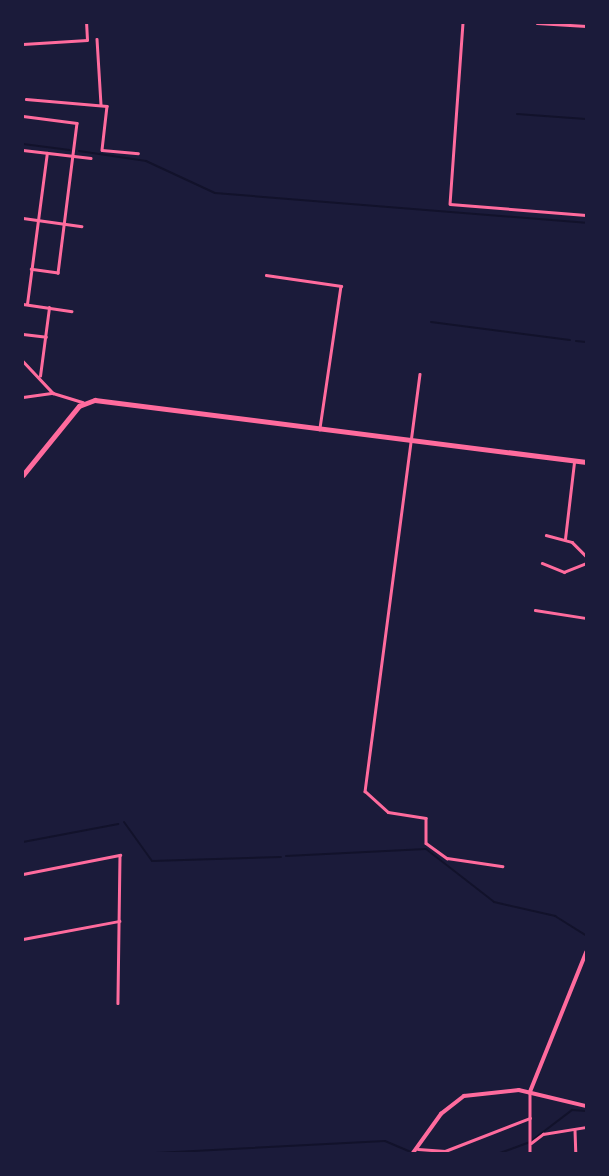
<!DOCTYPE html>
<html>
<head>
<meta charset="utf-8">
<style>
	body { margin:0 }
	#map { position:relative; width:609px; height:1176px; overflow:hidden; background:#1b1b3a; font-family:Montserrat,sans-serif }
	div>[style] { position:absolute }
	.stream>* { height:2px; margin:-1px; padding:0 1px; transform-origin:1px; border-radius:1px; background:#12122b }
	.minor>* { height:2.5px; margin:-1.25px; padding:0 1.25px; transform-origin:1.25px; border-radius:1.25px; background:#ff6b9d }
	.tertiary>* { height:3.5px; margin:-1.75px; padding:0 1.75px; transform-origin:1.75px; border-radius:1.75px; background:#ff6b9d }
	.secondary>* { height:4.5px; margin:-2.25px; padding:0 2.25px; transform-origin:2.25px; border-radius:2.25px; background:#ff6b9d }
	span { translate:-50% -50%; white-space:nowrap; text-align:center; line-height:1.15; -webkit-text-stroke:7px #1b1b3a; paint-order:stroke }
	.frame { position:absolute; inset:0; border:24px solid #1b1b3a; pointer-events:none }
</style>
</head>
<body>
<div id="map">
	<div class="stream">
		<div style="left:517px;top:114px;width:69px;rotate:4.1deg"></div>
		<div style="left:23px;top:144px;width:47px;rotate:7.3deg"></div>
		<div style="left:79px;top:151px;width:68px;rotate:8.5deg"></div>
		<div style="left:146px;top:161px;width:76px;rotate:24.9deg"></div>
		<div style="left:215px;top:193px;width:372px;rotate:4.6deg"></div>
		<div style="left:431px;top:322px;width:140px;rotate:7.4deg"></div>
		<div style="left:576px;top:341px;width:10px;rotate:6deg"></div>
		<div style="left:124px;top:822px;width:48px;rotate:54.3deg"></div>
		<div style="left:152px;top:861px;width:129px;rotate:-1.8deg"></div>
		<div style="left:23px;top:842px;width:97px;rotate:-10.7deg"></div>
		<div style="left:286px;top:856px;width:140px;rotate:-2.9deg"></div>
		<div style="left:426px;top:849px;width:86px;rotate:37.9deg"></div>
		<div style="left:494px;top:902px;width:63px;rotate:12.9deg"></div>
		<div style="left:555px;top:916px;width:36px;rotate:32deg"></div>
		<div style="left:156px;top:1153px;width:229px;rotate:-3deg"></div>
		<div style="left:385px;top:1141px;width:30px;rotate:23deg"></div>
		<div style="left:500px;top:1153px;width:32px;rotate:-20deg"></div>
		<div style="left:530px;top:1142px;width:53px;rotate:-37.3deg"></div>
		<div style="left:572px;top:1110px;width:14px;rotate:4deg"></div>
	</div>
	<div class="minor">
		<div style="left:463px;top:23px;width:181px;rotate:94.1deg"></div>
		<div style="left:450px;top:204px;width:136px;rotate:4.6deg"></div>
		<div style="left:537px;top:23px;width:49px;rotate:3.5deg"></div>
		<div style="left:97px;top:39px;width:66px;rotate:86.5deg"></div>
		<div style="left:23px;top:44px;width:64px;rotate:-3.6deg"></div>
		<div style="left:87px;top:40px;width:17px;rotate:-93deg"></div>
		<div style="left:26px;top:99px;width:81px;rotate:4.9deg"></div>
		<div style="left:107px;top:106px;width:44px;rotate:96.5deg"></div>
		<div style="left:102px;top:150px;width:36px;rotate:5deg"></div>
		<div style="left:23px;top:116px;width:54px;rotate:7.4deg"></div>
		<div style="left:77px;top:123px;width:151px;rotate:97.2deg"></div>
		<div style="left:58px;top:273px;width:27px;rotate:-172deg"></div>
		<div style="left:23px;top:150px;width:68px;rotate:6.7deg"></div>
		<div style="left:23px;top:218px;width:59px;rotate:7.9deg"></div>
		<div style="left:266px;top:275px;width:76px;rotate:8.3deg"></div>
		<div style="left:341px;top:286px;width:145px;rotate:98.4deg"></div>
		<div style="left:23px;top:304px;width:49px;rotate:8.3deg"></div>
		<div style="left:27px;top:304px;width:152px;rotate:-82.5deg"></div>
		<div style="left:23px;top:334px;width:23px;rotate:7deg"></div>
		<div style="left:23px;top:361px;width:44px;rotate:46.8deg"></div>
		<div style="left:420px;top:374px;width:421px;rotate:97.5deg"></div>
		<div style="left:365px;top:791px;width:31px;rotate:42deg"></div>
		<div style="left:388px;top:812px;width:38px;rotate:9deg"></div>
		<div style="left:426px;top:818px;width:25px;rotate:90deg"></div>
		<div style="left:426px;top:843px;width:26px;rotate:36deg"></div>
		<div style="left:447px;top:858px;width:56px;rotate:8.3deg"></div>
		<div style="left:40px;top:376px;width:69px;rotate:-82.5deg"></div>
		<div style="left:23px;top:397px;width:30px;rotate:-8deg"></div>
		<div style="left:53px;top:393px;width:31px;rotate:17deg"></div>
		<div style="left:546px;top:535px;width:27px;rotate:15deg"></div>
		<div style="left:572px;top:542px;width:20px;rotate:45deg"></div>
		<div style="left:565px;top:539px;width:78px;rotate:-83.3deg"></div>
		<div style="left:542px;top:563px;width:24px;rotate:22deg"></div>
		<div style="left:564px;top:572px;width:24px;rotate:-22deg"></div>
		<div style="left:535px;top:610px;width:52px;rotate:8.9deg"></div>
		<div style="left:23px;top:874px;width:99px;rotate:-11.1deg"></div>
		<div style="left:120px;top:855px;width:148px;rotate:90.8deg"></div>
		<div style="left:23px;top:939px;width:98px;rotate:-10.6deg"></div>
		<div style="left:530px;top:1094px;width:59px;rotate:90deg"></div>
		<div style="left:575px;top:1130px;width:23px;rotate:88deg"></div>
		<div style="left:531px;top:1143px;width:15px;rotate:-37deg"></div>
		<div style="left:543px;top:1134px;width:44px;rotate:-9.2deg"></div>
		<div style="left:418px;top:1149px;width:27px;rotate:4deg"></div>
		<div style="left:445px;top:1151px;width:91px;rotate:-21.2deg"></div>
	</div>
	<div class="tertiary">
		<div style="left:530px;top:1092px;width:150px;rotate:-68.1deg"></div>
		<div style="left:413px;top:1153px;width:48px;rotate:-54.3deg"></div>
		<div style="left:441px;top:1114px;width:29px;rotate:-38deg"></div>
		<div style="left:464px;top:1096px;width:55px;rotate:-6.2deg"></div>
		<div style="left:519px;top:1090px;width:69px;rotate:13.4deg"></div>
	</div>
	<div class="secondary">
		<div style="left:23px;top:475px;width:89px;rotate:-50.9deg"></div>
		<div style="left:79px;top:406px;width:17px;rotate:-21deg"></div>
		<div style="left:95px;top:400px;width:495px;rotate:7.2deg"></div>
	</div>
	<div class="frame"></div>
</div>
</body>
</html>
